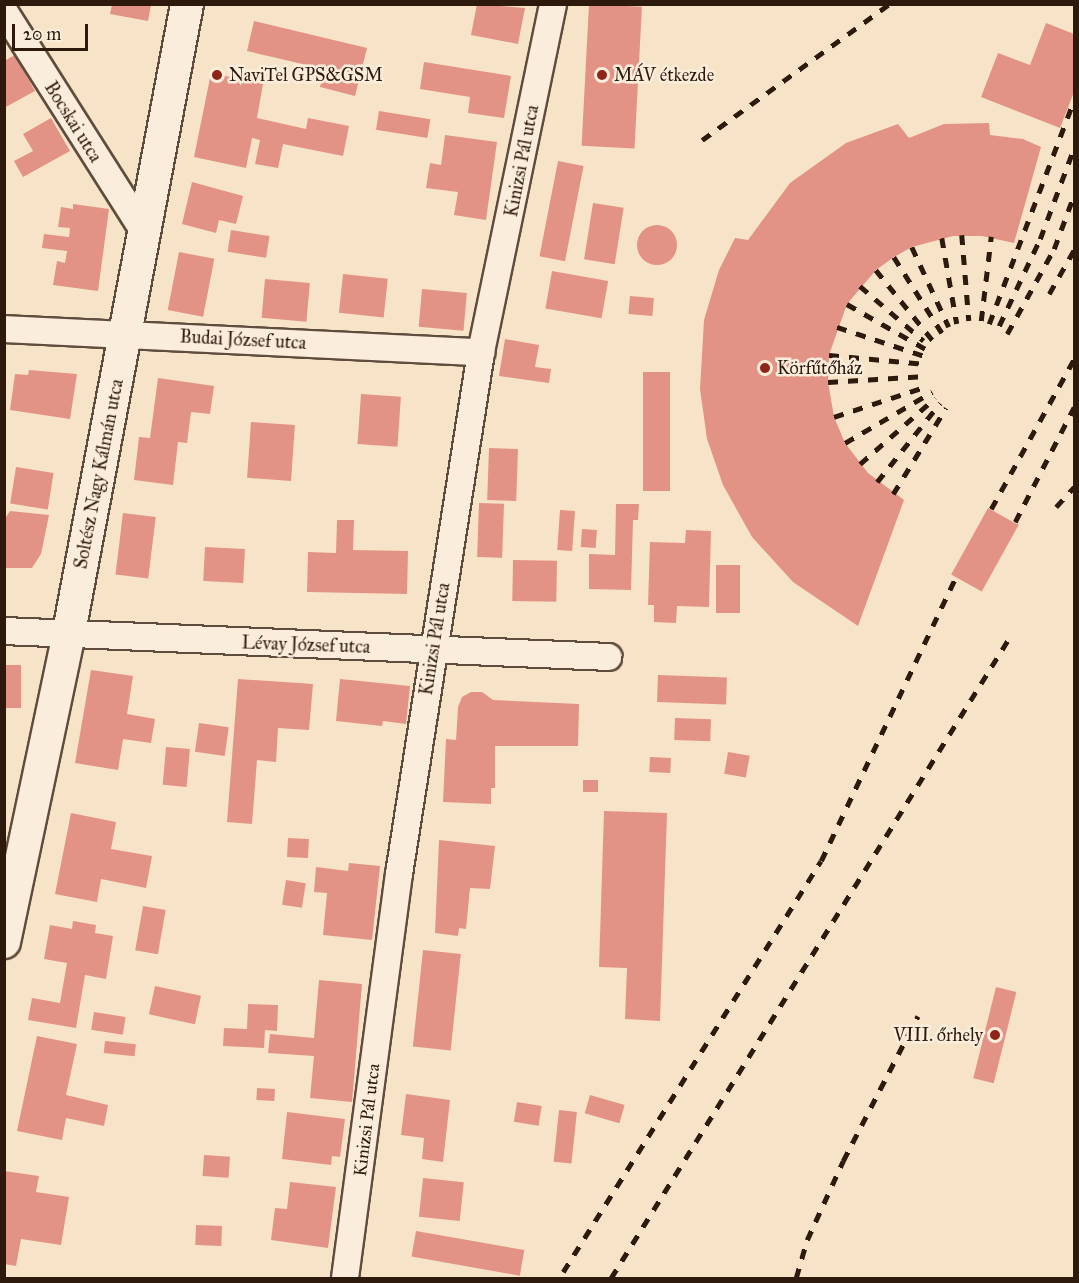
<!DOCTYPE html>
<html>
<head>
<meta charset="utf-8">
<style>
	body { margin:0 }
	#map { position:relative; width:1079px; height:1283px; overflow:hidden; background:#f7e4c8; font-family:"IM FELL Great Primer",serif }
	div>[style] { position:absolute }
	.building>* { inset:0; background:#e29386; transform-origin:0 0 }
	.round { border-radius:50% }
	.roads { filter:drop-shadow(2px 0 #604c3c) drop-shadow(-2px 0 #604c3c) drop-shadow(0 2px #604c3c) drop-shadow(0 -2px #604c3c) }
	.minor>* { height:26px; margin:-13px; padding:0 13px; transform-origin:13px; border-radius:13px; background:#faeddb }
	.tertiary>* { height:32px; margin:-16px; padding:0 16px; transform-origin:16px; border-radius:16px; background:#faeddb }
	.rail>* { height:4.5px; margin-top:-2.25px; transform-origin:0; background:repeating-linear-gradient(90deg,#2e190d 0 10px,transparent 0 20px) }
	.dots>* { width:16px; height:16px; translate:-50% -50%; box-sizing:border-box; border:3px solid #faeddb; border-radius:50% }
	span { translate:-50% -50%; white-space:nowrap; text-align:center; line-height:1.15; -webkit-text-stroke:5px #faeddb; paint-order:stroke }
	.poi-label { font-size:18px; color:#2e190d }
	.left { translate:0 -50%; text-align:left }
	.right { translate:-100% -50%; text-align:right }
	.street-label { font-size:18px; color:#2e190d }
	.frame { position:absolute; inset:0; border:6px solid #2e190d; pointer-events:none }
	.scale { position:absolute; left:12px; top:24px; width:76px; height:27px; box-sizing:border-box; border:3px solid #2e190d; border-top:0; padding-left:8px; font-size:18px; line-height:21px; white-space:nowrap; color:#2e190d; -webkit-text-stroke:4px #faeddb; paint-order:stroke }
</style>
</head>
<body>
<div id="map">
	<div class="building">
		<div style="clip-path:polygon(477px 4px,525px 8px,518px 44px,471px 35px)"></div>
		<div style="left:589px;top:4px;width:53px;height:142px;rotate:3deg"></div>
		<div style="clip-path:polygon(112px 5px,151px 5px,148px 21px,110px 14px)"></div>
		<div style="clip-path:polygon(254px 21px,367px 48px,355px 96px,320px 87px,324px 69px,247px 51px)"></div>
		<div style="clip-path:polygon(1046px 23px,1074px 34px,1074px 92px,1060px 128px,981px 97px,998px 53px,1030px 65px)"></div>
		<div style="clip-path:polygon(15px 55px,35px 91px,4px 108px,4px 61px)"></div>
		<div style="clip-path:polygon(424px 62px,511px 76px,504px 118px,468px 113px,470px 97px,420px 89px)"></div>
		<div style="clip-path:polygon(211px 73px,263px 84px,257px 118px,306px 129px,308px 118px,349px 126px,343px 156px,283px 144px,278px 168px,255px 164px,260px 140px,252px 138px,246px 168px,194px 157px)"></div>
		<div style="left:379px;top:111px;width:52px;height:19px;rotate:9deg"></div>
		<div style="clip-path:polygon(51px 118px,70px 151px,23px 177px,14px 161px,33px 151px,23px 134px)"></div>
		<div style="clip-path:polygon(989px 123px,990px 135px,1023px 139px,1041px 147px,1014px 243px,982px 236px,953px 236px,912px 247px,894px 257px,876px 270px,847px 304px,829px 355px,828px 382px,834px 417px,845px 443px,868px 473px,904px 500px,858px 626px,793px 582px,752px 537px,723px 485px,707px 439px,700px 389px,704px 320px,719px 270px,735px 238px,748px 240px,790px 183px,846px 143px,898px 124px,909px 138px,944px 124px)"></div>
		<div style="clip-path:polygon(445px 135px,497px 142px,486px 220px,454px 215px,458px 192px,426px 188px,430px 163px,441px 165px)"></div>
		<div style="left:558px;top:161px;width:26px;height:97px;rotate:11deg"></div>
		<div style="clip-path:polygon(192px 182px,243px 196px,236px 224px,219px 220px,216px 233px,182px 224px)"></div>
		<div style="left:593px;top:203px;width:31px;height:57px;rotate:9deg"></div>
		<div style="clip-path:polygon(73px 204px,109px 209px,98px 291px,53px 285px,57px 261px,65px 263px,67px 251px,42px 248px,44px 234px,69px 237px,70px 228px,58px 227px,61px 207px,73px 209px)"></div>
		<div class="round" style="left:637px;top:225px;width:40px;height:40px"></div>
		<div style="left:231px;top:230px;width:39px;height:22px;rotate:9deg"></div>
		<div style="left:179px;top:252px;width:36px;height:59px;rotate:11deg"></div>
		<div style="left:552px;top:271px;width:57px;height:38px;rotate:10deg"></div>
		<div style="left:343px;top:274px;width:45px;height:39px;rotate:6deg"></div>
		<div style="left:265px;top:279px;width:45px;height:39px;rotate:5deg"></div>
		<div style="left:422px;top:289px;width:45px;height:38px;rotate:5deg"></div>
		<div style="left:630px;top:296px;width:24px;height:18px;rotate:5deg"></div>
		<div style="clip-path:polygon(505px 339px,539px 345px,535px 367px,551px 369px,549px 383px,499px 376px)"></div>
		<div style="clip-path:polygon(29px 370px,77px 374px,70px 419px,10px 410px,15px 374px,28px 375px)"></div>
		<div style="left:643px;top:372px;width:27px;height:119px"></div>
		<div style="clip-path:polygon(158px 378px,214px 386px,210px 414px,191px 412px,187px 443px,178px 442px,173px 485px,134px 480px,139px 437px,150px 438px)"></div>
		<div style="left:361px;top:394px;width:40px;height:50px;rotate:4deg"></div>
		<div style="left:251px;top:422px;width:44px;height:56px;rotate:4deg"></div>
		<div style="left:489px;top:448px;width:29px;height:52px;rotate:2deg"></div>
		<div style="left:16px;top:467px;width:38px;height:37px;rotate:9deg"></div>
		<div style="left:479px;top:503px;width:25px;height:54px;rotate:2deg"></div>
		<div style="clip-path:polygon(616px 504px,639px 504px,638px 520px,633px 520px,631px 590px,589px 589px,589px 554px,615px 555px)"></div>
		<div style="left:988px;top:508px;width:35px;height:76px;rotate:29deg"></div>
		<div style="left:560px;top:510px;width:15px;height:40px;rotate:4deg"></div>
		<div style="clip-path:polygon(10px 511px,49px 515px,41px 554px,32px 568px,4px 568px,4px 520px)"></div>
		<div style="left:123px;top:513px;width:33px;height:62px;rotate:7deg"></div>
		<div style="clip-path:polygon(337px 520px,354px 520px,353px 550px,408px 551px,407px 594px,307px 592px,308px 552px,336px 553px)"></div>
		<div style="left:582px;top:529px;width:15px;height:18px;rotate:4deg"></div>
		<div style="clip-path:polygon(686px 530px,711px 531px,709px 607px,677px 606px,676px 623px,654px 622px,654px 605px,648px 605px,650px 542px,685px 543px)"></div>
		<div style="left:205px;top:547px;width:40px;height:34px;rotate:3deg"></div>
		<div style="left:513px;top:560px;width:44px;height:41px;rotate:1deg"></div>
		<div style="left:716px;top:565px;width:24px;height:48px"></div>
		<div style="left:5px;top:665px;width:16px;height:43px"></div>
		<div style="clip-path:polygon(91px 670px,133px 676px,127px 714px,155px 719px,151px 743px,123px 739px,118px 770px,75px 763px)"></div>
		<div style="left:658px;top:675px;width:69px;height:27px;rotate:2deg"></div>
		<div style="clip-path:polygon(238px 679px,313px 684px,309px 730px,278px 728px,276px 762px,257px 760px,252px 824px,227px 822px)"></div>
		<div style="clip-path:polygon(340px 679px,410px 686px,406px 724px,383px 721px,382px 726px,336px 721px)"></div>
		<div style="clip-path:polygon(471px 692px,482px 692px,493px 700px,579px 704px,578px 746px,495px 746px,495px 788px,491px 788px,491px 804px,443px 802px,446px 739px,456px 740px,458px 707px,462px 697px)"></div>
		<div style="left:675px;top:718px;width:36px;height:22px;rotate:2deg"></div>
		<div style="left:199px;top:723px;width:30px;height:29px;rotate:8deg"></div>
		<div style="left:166px;top:747px;width:24px;height:38px;rotate:5deg"></div>
		<div style="left:728px;top:752px;width:22px;height:22px;rotate:10deg"></div>
		<div style="left:650px;top:757px;width:21px;height:15px;rotate:3deg"></div>
		<div style="left:583px;top:780px;width:15px;height:12px"></div>
		<div style="clip-path:polygon(604px 811px,667px 813px,660px 1021px,625px 1019px,627px 968px,599px 967px)"></div>
		<div style="clip-path:polygon(71px 813px,116px 822px,111px 849px,152px 856px,146px 888px,101px 879px,97px 902px,55px 894px)"></div>
		<div style="left:288px;top:838px;width:21px;height:19px;rotate:3deg"></div>
		<div style="clip-path:polygon(439px 840px,495px 846px,490px 889px,470px 888px,466px 929px,459px 928px,458px 936px,435px 933px)"></div>
		<div style="clip-path:polygon(349px 863px,380px 866px,372px 940px,323px 935px,327px 893px,314px 892px,316px 867px,348px 871px)"></div>
		<div style="left:286px;top:880px;width:20px;height:25px;rotate:9deg"></div>
		<div style="left:143px;top:906px;width:23px;height:45px;rotate:10deg"></div>
		<div style="clip-path:polygon(73px 921px,96px 925px,95px 933px,113px 936px,106px 979px,85px 975px,76px 1028px,28px 1020px,32px 998px,60px 1003px,67px 963px,44px 959px,50px 925px,72px 929px)"></div>
		<div style="left:423px;top:950px;width:38px;height:97px;rotate:6deg"></div>
		<div style="clip-path:polygon(319px 980px,362px 984px,352px 1102px,310px 1098px,314px 1056px,268px 1053px,270px 1034px,314px 1038px)"></div>
		<div style="left:155px;top:986px;width:47px;height:29px;rotate:12deg"></div>
		<div style="left:996px;top:987px;width:21px;height:94px;rotate:14deg"></div>
		<div style="clip-path:polygon(248px 1004px,278px 1005px,277px 1031px,265px 1030px,264px 1048px,223px 1046px,224px 1028px,247px 1029px)"></div>
		<div style="left:94px;top:1012px;width:32px;height:18px;rotate:9deg"></div>
		<div style="clip-path:polygon(37px 1036px,77px 1044px,66px 1095px,108px 1105px,104px 1126px,66px 1118px,62px 1140px,17px 1131px)"></div>
		<div style="left:105px;top:1041px;width:31px;height:12px;rotate:6deg"></div>
		<div style="left:257px;top:1088px;width:18px;height:12px;rotate:3deg"></div>
		<div style="clip-path:polygon(406px 1094px,450px 1100px,443px 1162px,422px 1159px,424px 1138px,401px 1135px)"></div>
		<div style="left:590px;top:1095px;width:36px;height:19px;rotate:16deg"></div>
		<div style="left:517px;top:1102px;width:25px;height:20px;rotate:9deg"></div>
		<div style="left:559px;top:1110px;width:18px;height:52px;rotate:6deg"></div>
		<div style="clip-path:polygon(287px 1112px,345px 1119px,340px 1157px,332px 1156px,331px 1165px,282px 1159px)"></div>
		<div style="left:204px;top:1155px;width:26px;height:21px;rotate:4deg"></div>
		<div style="clip-path:polygon(4px 1171px,39px 1176px,36px 1192px,69px 1197px,61px 1245px,21px 1239px,16px 1266px,4px 1264px)"></div>
		<div style="left:423px;top:1178px;width:41px;height:39px;rotate:6deg"></div>
		<div style="clip-path:polygon(290px 1182px,336px 1187px,328px 1248px,271px 1240px,275px 1208px,287px 1209px)"></div>
		<div style="left:196px;top:1225px;width:26px;height:20px;rotate:2deg"></div>
		<div style="left:416px;top:1231px;width:110px;height:26px;rotate:10deg"></div>
	</div>
	<div class="roads">
		<div class="minor">
			<div style="left:4px;top:11px;width:262px;rotate:57.6deg"></div>
			<div style="left:4px;top:329px;width:478px;rotate:2.8deg"></div>
			<div style="left:4px;top:631px;width:605px;rotate:2.46deg"></div>
			<div style="left:345px;top:1278px;width:408px;rotate:-82.4deg"></div>
			<div style="left:399px;top:874px;width:528px;rotate:-81.07deg"></div>
			<div style="left:481px;top:352px;width:355px;rotate:-78.3deg"></div>
		</div>
		<div class="tertiary">
			<div style="left:4px;top:942px;width:312px;rotate:-78.1deg"></div>
			<div style="left:68px;top:637px;width:644px;rotate:-79.35deg"></div>
		</div>
	</div>
	<div class="rail">
		<div style="left:702px;top:140px;width:231px;rotate:-36deg"></div>
		<div style="left:962px;top:235px;width:86px;rotate:85.3deg"></div>
		<div style="left:942px;top:238px;width:87px;rotate:80.1deg"></div>
		<div style="left:912px;top:247px;width:88px;rotate:65.2deg"></div>
		<div style="left:894px;top:257px;width:90px;rotate:57.7deg"></div>
		<div style="left:876px;top:270px;width:92px;rotate:51.1deg"></div>
		<div style="left:860px;top:286px;width:84px;rotate:40.7deg"></div>
		<div style="left:1049px;top:294px;width:51px;rotate:-60.4deg"></div>
		<div style="left:847px;top:304px;width:95px;rotate:29.8deg"></div>
		<div style="left:981px;top:321px;width:85px;rotate:-83.2deg"></div>
		<div style="left:989px;top:324px;width:240px;rotate:-69.2deg"></div>
		<div style="left:999px;top:326px;width:96px;rotate:-64.8deg"></div>
		<div style="left:1040px;top:239px;width:97px;rotate:-69.5deg"></div>
		<div style="left:837px;top:327px;width:95px;rotate:18.4deg"></div>
		<div style="left:1007px;top:334px;width:97px;rotate:-61.1deg"></div>
		<div style="left:1054px;top:249px;width:58px;rotate:-69.7deg"></div>
		<div style="left:829px;top:355px;width:97px;rotate:5.3deg"></div>
		<div style="left:828px;top:382px;width:98px;rotate:-3.5deg"></div>
		<div style="left:834px;top:417px;width:99px;rotate:-18.3deg"></div>
		<div style="left:845px;top:443px;width:101px;rotate:-30.4deg"></div>
		<div style="left:860px;top:464px;width:100px;rotate:-41.3deg"></div>
		<div style="left:877px;top:482px;width:101px;rotate:-51.4deg"></div>
		<div style="left:893px;top:494px;width:101px;rotate:-58.4deg"></div>
		<div style="left:1056px;top:507px;width:27px;rotate:-48deg"></div>
		<div style="left:991px;top:509px;width:171px;rotate:-61deg"></div>
		<div style="left:1015px;top:522px;width:129px;rotate:-62.8deg"></div>
		<div style="left:563px;top:1272px;width:485px;rotate:-57.9deg"></div>
		<div style="left:821px;top:861px;width:314px;rotate:-64.6deg"></div>
		<div style="left:611px;top:1278px;width:751px;rotate:-58.11deg"></div>
		<div style="left:796px;top:1278px;width:40px;rotate:-74deg"></div>
		<div style="left:807px;top:1240px;width:87px;rotate:-65.5deg"></div>
		<div style="left:843px;top:1161px;width:163px;rotate:-62.7deg"></div>
	</div>
	<div class="dots">
		<div style="left:217px;top:75px;background:#8f2418"></div>
		<div style="left:602px;top:75px;background:#8f2418"></div>
		<div style="left:765px;top:368px;background:#8f2418"></div>
		<div style="left:995px;top:1035px;background:#8f2418"></div>
	</div>
	<div class="poi-label">
		<span class="left" style="left:229px;top:75px">NaviTel GPS&amp;GSM</span>
		<span class="left" style="left:614px;top:75px">MÁV étkezde</span>
		<span class="left" style="left:777px;top:368px">Körfűtőház</span>
		<span class="right" style="left:983px;top:1035px">VIII. őrhely</span>
	</div>
	<div class="street-label">
		<span style="left:73px;top:122px;rotate:58deg">Bocskai utca</span>
		<span style="left:522px;top:161px;rotate:-79deg">Kinizsi Pál utca</span>
		<span style="left:243px;top:340px;rotate:3deg">Budai József utca</span>
		<span style="left:99px;top:474px;rotate:-79deg">Soltész Nagy Kálmán utca</span>
		<span style="left:435px;top:639px;rotate:-81deg">Kinizsi Pál utca</span>
		<span style="left:306px;top:645px;rotate:2deg">Lévay József utca</span>
		<span style="left:367px;top:1120px;rotate:-83deg">Kinizsi Pál utca</span>
	</div>
	<div class="frame"></div>
	<div class="scale">20 m</div>
</div>
</body>
</html>
